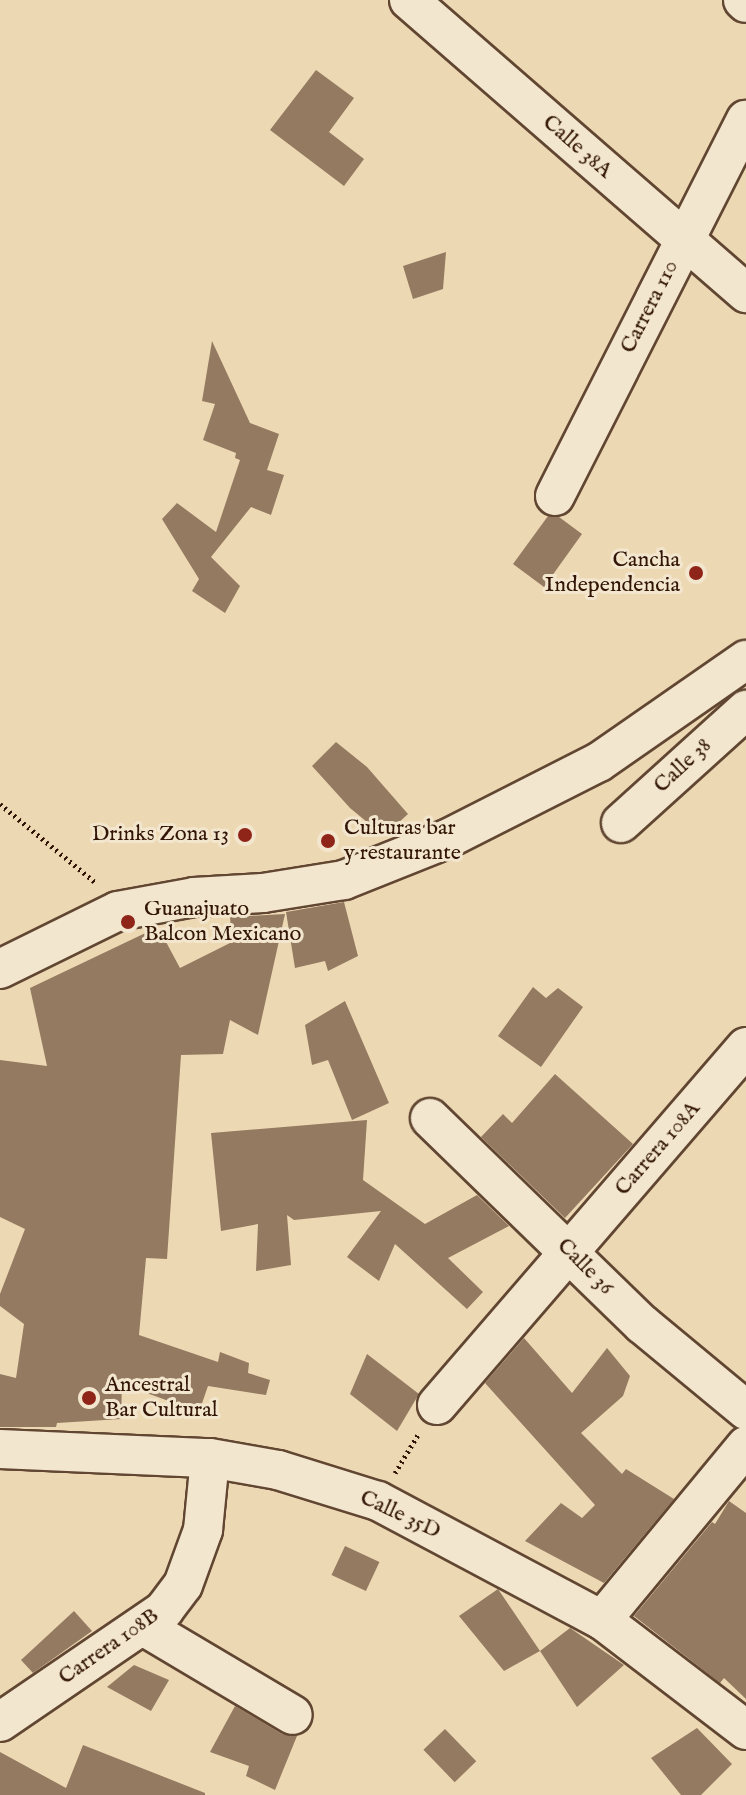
<!DOCTYPE html>
<html>
<head>
<meta charset="utf-8">
<style>
	body { margin:0 }
	#map { position:relative; width:746px; height:1795px; overflow:hidden; background:#edd8b4; font-family:"IM FELL English",serif }
	div>[style] { position:absolute }
	.building>* { inset:0; background:#937a60; transform-origin:0 0 }
	.path>* { height:5px; margin-top:-2.5px; transform-origin:0; background:repeating-linear-gradient(90deg,#321506 0 2px,transparent 0 6px) }
	.roads { filter:drop-shadow(2px 0 #614632) drop-shadow(-2px 0 #614632) drop-shadow(0 2px #614632) drop-shadow(0 -2px #614632) }
	.street>* { height:38px; margin:-19px; padding:0 19px; transform-origin:19px; border-radius:19px; background:#f3e6ce }
	.dots>* { width:22px; height:22px; translate:-50% -50%; box-sizing:border-box; border:4px solid #f3e6ce; border-radius:50% }
	span { translate:-50% -50%; white-space:nowrap; text-align:center; line-height:1.15; -webkit-text-stroke:6px #f3e6ce; paint-order:stroke }
	.street-label { font-size:22px; color:#321506 }
	.poi-label { font-size:22px; color:#321506 }
	.right { translate:-100% -50%; text-align:right }
	.left { translate:0 -50%; text-align:left }
</style>
</head>
<body>
<div id="map">
	<div class="building">
		<div style="clip-path:polygon(316px 70px,354px 98px,329px 132px,364px 159px,344px 186px,270px 130px)"></div>
		<div style="clip-path:polygon(446px 252px,443px 289px,413px 299px,403px 266px)"></div>
		<div style="clip-path:polygon(212px 341px,250px 423px,279px 434px,267px 470px,284px 475px,271px 515px,251px 507px,211px 557px,240px 586px,225px 613px,192px 591px,199px 579px,162px 519px,177px 503px,216px 532px,240px 460px,235px 458px,236px 453px,203px 440px,215px 404px,202px 401px)"></div>
		<div style="clip-path:polygon(548px 516px,559px 517px,582px 534px,544px 587px,513px 564px)"></div>
		<div style="clip-path:polygon(336px 742px,367px 767px,408px 814px,384px 836px,350px 808px,312px 766px)"></div>
		<div style="clip-path:polygon(344px 902px,358px 956px,328px 971px,325px 961px,295px 968px,286px 912px)"></div>
		<div style="clip-path:polygon(285px 914px,258px 1035px,230px 1020px,223px 1054px,181px 1055px,167px 1259px,146px 1258px,139px 1335px,218px 1362px,220px 1352px,249px 1363px,248px 1373px,270px 1380px,266px 1395px,208px 1386px,199px 1412px,122px 1384px,121px 1419px,57px 1423px,56px 1427px,0 1427px,0 1374px,16px 1378px,24px 1324px,0 1306px,0 1294px,25px 1229px,0 1217px,0 1060px,47px 1066px,30px 988px,158px 927px,180px 968px,232px 942px,230px 917px)"></div>
		<div style="clip-path:polygon(533px 987px,546px 998px,558px 988px,583px 1007px,541px 1067px,498px 1036px)"></div>
		<div style="clip-path:polygon(345px 1001px,389px 1103px,352px 1120px,328px 1060px,312px 1065px,305px 1025px)"></div>
		<div style="clip-path:polygon(555px 1074px,633px 1144px,565px 1218px,481px 1137px,503px 1114px,512px 1123px)"></div>
		<div style="clip-path:polygon(367px 1120px,363px 1180px,425px 1224px,477px 1195px,509px 1226px,448px 1258px,483px 1292px,467px 1309px,395px 1244px,379px 1281px,347px 1257px,381px 1211px,294px 1220px,287px 1215px,291px 1265px,256px 1271px,258px 1224px,221px 1231px,211px 1133px)"></div>
		<div style="clip-path:polygon(524px 1338px,572px 1393px,607px 1348px,630px 1376px,623px 1396px,581px 1433px,622px 1474px,626px 1469px,674px 1499px,604px 1583px,525px 1541px,561px 1503px,582px 1518px,595px 1505px,485px 1383px)"></div>
		<div style="clip-path:polygon(367px 1354px,419px 1394px,397px 1431px,350px 1394px)"></div>
		<div style="clip-path:polygon(729px 1501px,746px 1513px,746px 1699px,724px 1678px,720px 1683px,634px 1616px,712px 1522px,715px 1524px)"></div>
		<div style="left:345px;top:1546px;width:38px;height:32px;rotate:25deg"></div>
		<div style="clip-path:polygon(498px 1589px,540px 1651px,504px 1671px,459px 1616px)"></div>
		<div style="clip-path:polygon(74px 1611px,92px 1631px,33px 1673px,21px 1660px)"></div>
		<div style="clip-path:polygon(570px 1628px,624px 1665px,577px 1707px,540px 1651px)"></div>
		<div style="clip-path:polygon(134px 1665px,169px 1680px,151px 1711px,107px 1687px)"></div>
		<div style="clip-path:polygon(235px 1706px,282px 1734px,297px 1736px,275px 1790px,246px 1776px,249px 1766px,210px 1752px)"></div>
		<div style="clip-path:polygon(697px 1728px,732px 1764px,701px 1795px,681px 1795px,651px 1758px)"></div>
		<div style="left:445px;top:1729px;width:45px;height:30px;rotate:46deg"></div>
		<div style="clip-path:polygon(83px 1745px,205px 1793px,205px 1795px,0 1795px,0 1752px,66px 1788px)"></div>
	</div>
	<div class="path">
		<div style="left:0;top:804px;width:123px;rotate:39.4deg"></div>
		<div style="left:395px;top:1473px;width:47px;rotate:-59deg"></div>
	</div>
	<div class="roads">
		<div class="street">
			<div style="left:409px;top:0;width:447px;rotate:41deg"></div>
			<div style="left:743px;top:0;width:4px;rotate:45deg"></div>
			<div style="left:555px;top:496px;width:422px;rotate:-63.1deg"></div>
			<div style="left:621px;top:823px;width:169px;rotate:-42.1deg"></div>
			<div style="left:0;top:969px;width:131px;rotate:-26.2deg"></div>
			<div style="left:118px;top:911px;width:77px;rotate:-10.4deg"></div>
			<div style="left:194px;top:897px;width:69px;rotate:-3.3deg"></div>
			<div style="left:263px;top:893px;width:82px;rotate:-9.1deg"></div>
			<div style="left:344px;top:880px;width:111px;rotate:-21.7deg"></div>
			<div style="left:447px;top:839px;width:170px;rotate:-26.9deg"></div>
			<div style="left:599px;top:762px;width:179px;rotate:-34.8deg"></div>
			<div style="left:430px;top:1118px;width:296px;rotate:44.2deg"></div>
			<div style="left:642px;top:1324px;width:135px;rotate:39.6deg"></div>
			<div style="left:437px;top:1405px;width:473px;rotate:-49.2deg"></div>
			<div style="left:0;top:1449px;width:210px;rotate:2.5deg"></div>
			<div style="left:210px;top:1458px;width:69px;rotate:10deg"></div>
			<div style="left:278px;top:1470px;width:105px;rotate:17.2deg"></div>
			<div style="left:378px;top:1501px;width:254px;rotate:28deg"></div>
			<div style="left:602px;top:1620px;width:181px;rotate:37.4deg"></div>
			<div style="left:602px;top:1620px;width:226px;rotate:-50.4deg"></div>
			<div style="left:143px;top:1626px;width:174px;rotate:30.7deg"></div>
			<div style="left:0;top:1722px;width:199px;rotate:-34.3deg"></div>
			<div style="left:164px;top:1610px;width:31px;rotate:-53deg"></div>
			<div style="left:183px;top:1585px;width:59px;rotate:-70deg"></div>
			<div style="left:203px;top:1530px;width:72px;rotate:-84.4deg"></div>
		</div>
	</div>
	<div class="dots">
		<div style="left:696px;top:573px;background:#8f2418"></div>
		<div style="left:245px;top:835px;background:#8f2418"></div>
		<div style="left:328px;top:841px;background:#8f2418"></div>
		<div style="left:128px;top:922px;background:#8f2418"></div>
		<div style="left:89px;top:1398px;background:#8f2418"></div>
	</div>
	<div class="street-label">
		<span style="left:577px;top:147px;rotate:41deg">Calle 38A</span>
		<span style="left:650px;top:307px;rotate:-63deg">Carrera 110</span>
		<span style="left:683px;top:766px;rotate:-43deg">Calle 38</span>
		<span style="left:658px;top:1149px;rotate:-49deg">Carrera 108A</span>
		<span style="left:585px;top:1267px;rotate:45deg">Calle 36</span>
		<span style="left:400px;top:1515px;rotate:25deg">Calle 35D</span>
		<span style="left:109px;top:1647px;rotate:-35deg">Carrera 108B</span>
	</div>
	<div class="poi-label">
		<span class="right" style="left:680px;top:573px">Cancha<br>Independencia</span>
		<span class="left" style="left:344px;top:841px">Culturas bar<br>y restaurante</span>
		<span class="right" style="left:229px;top:835px">Drinks Zona 13</span>
		<span class="left" style="left:144px;top:922px">Guanajuato<br>Balcon Mexicano</span>
		<span class="left" style="left:105px;top:1398px">Ancestral<br>Bar Cultural</span>
	</div>
</div>
</body>
</html>
